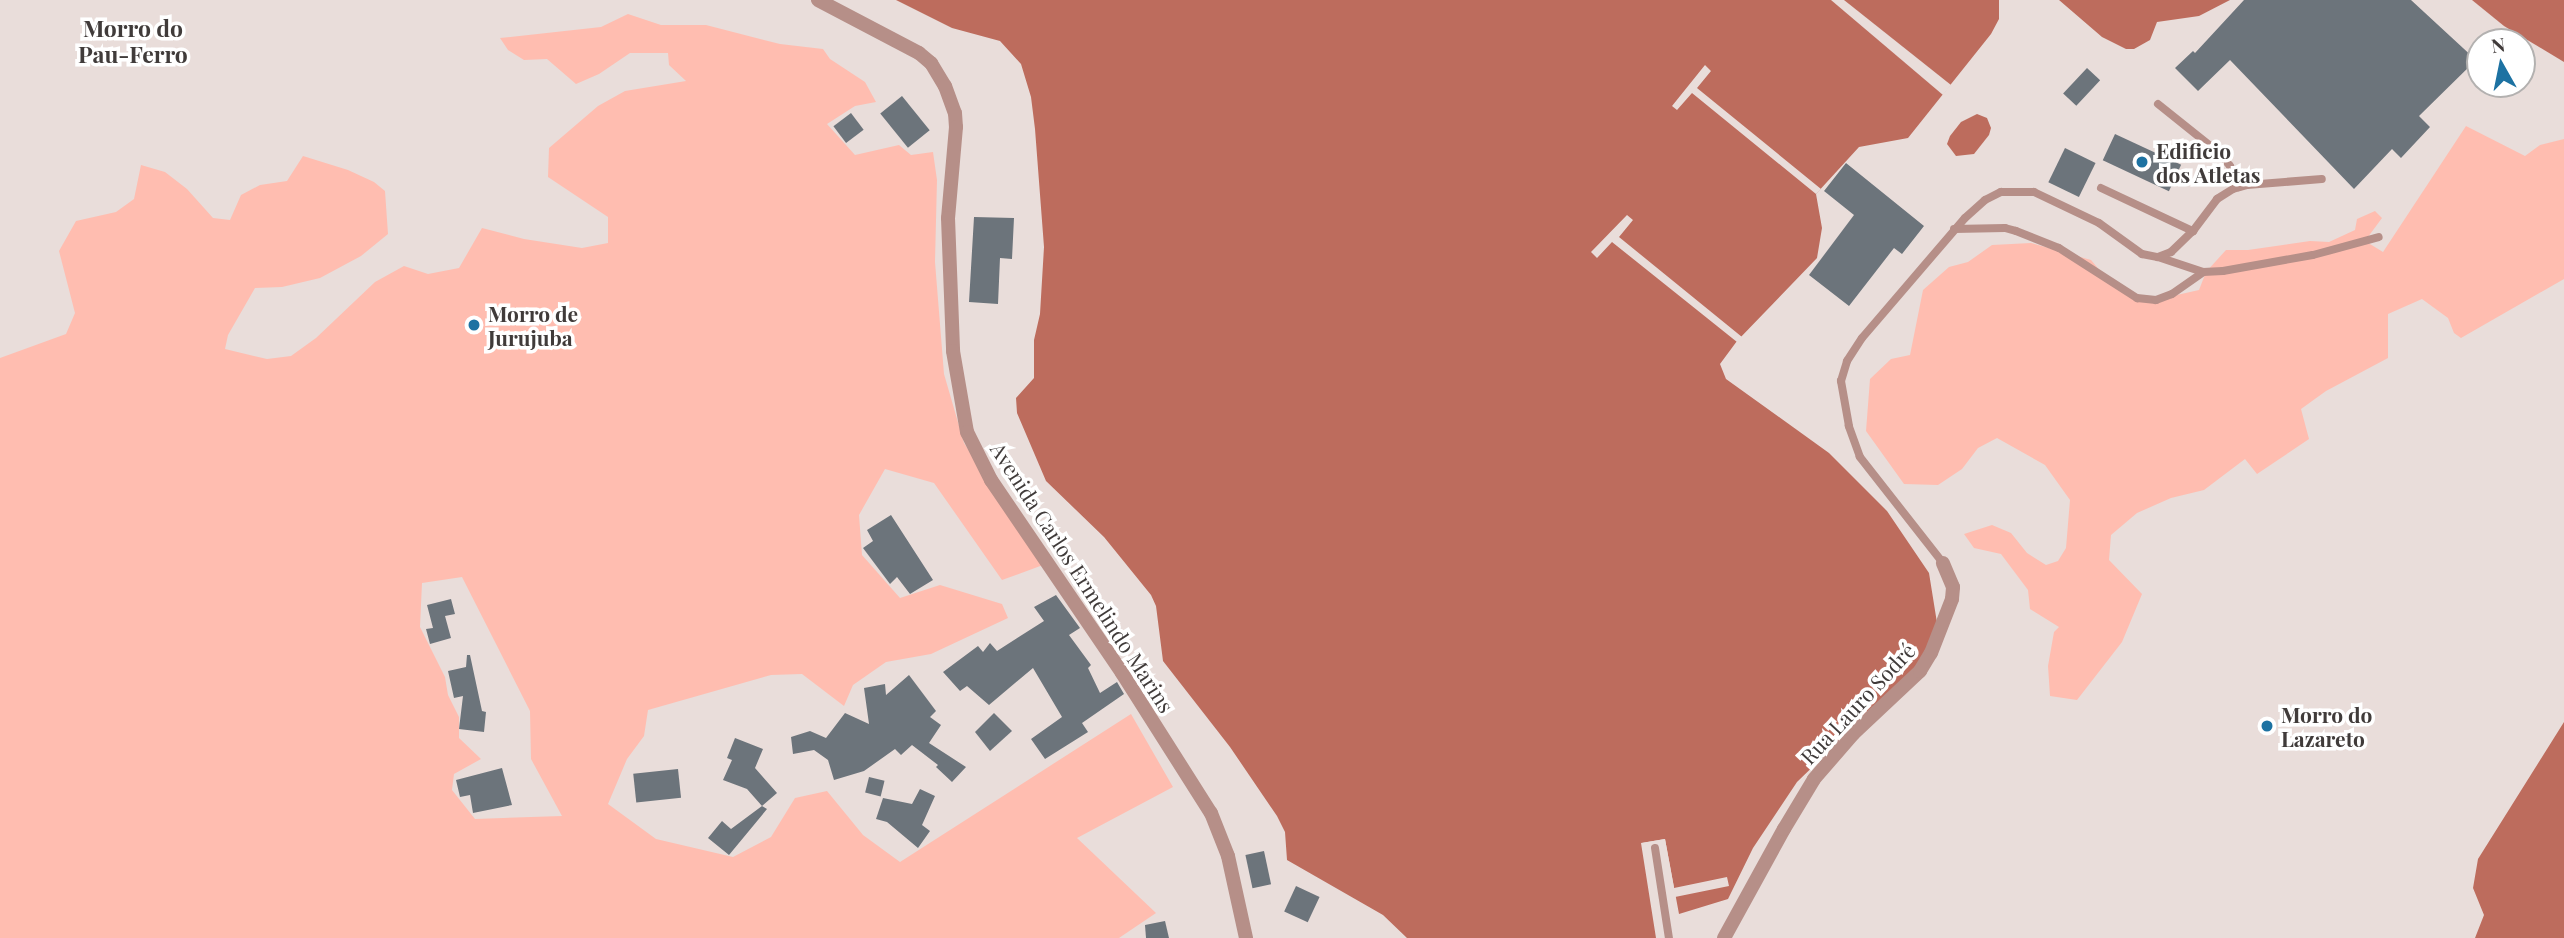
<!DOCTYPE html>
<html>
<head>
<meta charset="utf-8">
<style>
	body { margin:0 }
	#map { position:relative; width:2564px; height:938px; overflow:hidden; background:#e9ddda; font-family:"Playfair Display",serif }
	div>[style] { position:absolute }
	.green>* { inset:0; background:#ffbdb0 }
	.water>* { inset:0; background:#bd6c5d }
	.pier>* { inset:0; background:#e9ddda }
	.building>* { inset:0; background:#6c747b; transform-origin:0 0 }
	.service>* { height:8px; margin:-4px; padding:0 4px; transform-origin:4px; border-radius:4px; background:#b68f88 }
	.minor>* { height:14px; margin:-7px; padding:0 7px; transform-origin:7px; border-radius:7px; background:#b68f88 }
	.tertiary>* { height:14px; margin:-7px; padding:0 7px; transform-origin:7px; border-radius:7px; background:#b68f88 }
	.dots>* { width:19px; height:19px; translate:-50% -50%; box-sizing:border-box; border:4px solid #fff; border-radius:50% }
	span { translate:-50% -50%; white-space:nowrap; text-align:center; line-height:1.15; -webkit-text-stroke:7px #fff; paint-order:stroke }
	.poi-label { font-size:21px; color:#403b3a; font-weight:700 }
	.left { translate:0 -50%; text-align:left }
	.street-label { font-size:21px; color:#403b3a }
	.neighbourhood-label { font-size:23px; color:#403b3a; font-weight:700 }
	.north { position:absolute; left:2466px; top:28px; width:70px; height:70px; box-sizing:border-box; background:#fff; border:2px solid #b3b1b0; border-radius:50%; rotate:351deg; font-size:19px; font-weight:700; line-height:28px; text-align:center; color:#403b3a }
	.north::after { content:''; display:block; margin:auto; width:24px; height:32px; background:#1d72a2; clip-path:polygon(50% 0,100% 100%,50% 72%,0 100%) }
</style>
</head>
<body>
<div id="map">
	<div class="green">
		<div style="clip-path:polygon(evenodd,628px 14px,661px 25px,706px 25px,780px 44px,823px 49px,830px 59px,865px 82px,876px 102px,855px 106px,827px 124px,855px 155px,899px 145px,911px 155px,933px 152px,937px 180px,935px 262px,944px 374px,964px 443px,1043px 565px,1002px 580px,934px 483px,885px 469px,859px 515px,862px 555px,900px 598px,940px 585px,1002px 604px,1008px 618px,931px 654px,886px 662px,853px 685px,844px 706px,802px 674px,771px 675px,648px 710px,644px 736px,627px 759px,608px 804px,656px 839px,733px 857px,771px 837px,795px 798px,827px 791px,863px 835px,900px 862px,1131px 714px,1173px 787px,1077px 838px,1156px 913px,1119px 938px,0 938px,0 358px,66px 334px,75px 313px,59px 251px,76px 221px,116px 212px,134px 199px,141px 165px,165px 172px,187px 189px,213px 218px,230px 220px,241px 195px,260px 185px,287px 181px,303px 156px,348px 170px,374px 182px,385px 191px,388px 234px,361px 256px,320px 278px,282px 287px,255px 288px,228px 335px,225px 349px,267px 359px,291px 356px,316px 338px,375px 282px,404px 266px,428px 274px,459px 268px,482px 228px,524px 239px,582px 248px,608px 243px,608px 217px,548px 177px,549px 148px,598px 106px,625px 91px,686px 81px,669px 65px,668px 53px,630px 53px,599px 74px,576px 84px,547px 59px,524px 60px,508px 50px,500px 38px,601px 27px,628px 14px,462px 577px,530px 711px,531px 759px,562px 816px,475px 819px,452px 790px,454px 774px,481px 759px,459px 738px,459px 717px,448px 695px,445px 677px,420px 627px,422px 583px,462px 577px)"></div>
		<div style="clip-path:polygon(2466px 126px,2525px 156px,2540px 145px,2564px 139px,2564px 279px,2461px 338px,2454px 333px,2448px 318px,2422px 299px,2388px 314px,2388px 358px,2326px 391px,2301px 409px,2309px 439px,2257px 474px,2245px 459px,2204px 490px,2171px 498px,2137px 513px,2111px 535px,2109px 560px,2142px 594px,2122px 642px,2077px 700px,2050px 696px,2048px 666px,2054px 632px,2059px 627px,2030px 609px,2028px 590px,2001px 554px,1974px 548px,1964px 534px,1992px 525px,2011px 533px,2027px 553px,2046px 565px,2058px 561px,2066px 548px,2070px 500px,2045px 465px,1997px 438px,1978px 448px,1962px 469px,1938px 485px,1904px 484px,1866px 431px,1870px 379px,1891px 359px,1910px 355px,1923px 290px,1949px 267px,1968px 262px,1992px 245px,2031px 243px,2091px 260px,2107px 279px,2128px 294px,2159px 299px,2199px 290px,2206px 272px,2226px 250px,2248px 250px,2310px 241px,2329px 242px,2355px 230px,2357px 219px,2375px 211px,2382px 218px,2365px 241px,2383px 252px)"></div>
	</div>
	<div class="water">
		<div style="clip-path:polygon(896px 0,1999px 0,1999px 19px,1991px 34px,1908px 138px,1859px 147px,1816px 194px,1822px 228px,1817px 258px,1737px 341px,1720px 364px,1726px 379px,1829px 453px,1887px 511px,1929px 573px,1938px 629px,1925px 658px,1797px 782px,1753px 848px,1728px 899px,1679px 914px,1665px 839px,1641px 843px,1656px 938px,1407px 938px,1383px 915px,1287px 860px,1285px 832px,1277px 816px,1230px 747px,1163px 661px,1156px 606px,1151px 595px,1104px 537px,1046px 481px,1017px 413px,1016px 398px,1034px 378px,1034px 340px,1040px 314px,1044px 247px,1035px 129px,1031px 97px,1021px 64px,1000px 41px,952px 28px)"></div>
		<div style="clip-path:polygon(2059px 0,2230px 0,2199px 16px,2157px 22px,2150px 40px,2134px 49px,2126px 49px,2102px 37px)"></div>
		<div style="clip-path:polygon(2472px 0,2564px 0,2564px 62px,2504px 26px)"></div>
		<div style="clip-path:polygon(1977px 114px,1987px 118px,1991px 128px,1989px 135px,1974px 154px,1956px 156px,1947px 144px,1950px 136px,1961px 122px)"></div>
		<div style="clip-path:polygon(2564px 722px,2564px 938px,2475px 938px,2484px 915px,2473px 888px,2478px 859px)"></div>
	</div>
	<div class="pier">
		<div style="clip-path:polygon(1831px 0,1844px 0,1951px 85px,1943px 95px)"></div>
		<div style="clip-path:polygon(1705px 65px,1711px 71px,1697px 88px,1821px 189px,1816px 194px,1692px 93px,1677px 110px,1672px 106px)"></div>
		<div style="clip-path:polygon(1627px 215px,1633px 220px,1619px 237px,1742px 337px,1737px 342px,1612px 242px,1597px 258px,1591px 252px)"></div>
		<div style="clip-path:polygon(1665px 839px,1674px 888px,1727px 877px,1729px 886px,1675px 897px,1678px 917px,1663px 843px,1645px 846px,1659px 938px,1642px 843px)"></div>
	</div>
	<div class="building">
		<div style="clip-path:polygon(2244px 0,2411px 0,2476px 60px,2419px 116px,2430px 127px,2401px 158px,2392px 149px,2354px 189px,2230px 60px,2198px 91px,2175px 68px,2193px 51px,2195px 53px)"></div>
		<div style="left:2087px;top:68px;width:18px;height:35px;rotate:43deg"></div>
		<div style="left:902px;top:96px;width:44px;height:28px;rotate:51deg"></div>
		<div style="left:851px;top:113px;width:21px;height:22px;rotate:53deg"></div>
		<div style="left:2115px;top:134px;width:73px;height:29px;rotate:25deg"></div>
		<div style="left:2065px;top:148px;width:34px;height:38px;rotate:26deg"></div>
		<div style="clip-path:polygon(1846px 163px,1924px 226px,1902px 254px,1894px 248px,1849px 306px,1809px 275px,1854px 215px,1824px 191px)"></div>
		<div style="clip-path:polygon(974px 217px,1014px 218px,1012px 259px,1000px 258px,998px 304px,969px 302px)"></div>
		<div style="clip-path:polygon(891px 515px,933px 580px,910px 594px,897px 577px,890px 584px,863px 548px,873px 541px,867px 530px)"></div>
		<div style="clip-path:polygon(1056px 595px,1080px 628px,1069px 635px,1091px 665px,1088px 668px,1100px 693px,1117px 682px,1124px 694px,1082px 723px,1088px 732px,1045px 759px,1031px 739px,1062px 717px,1033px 668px,989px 705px,967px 686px,960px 691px,943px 672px,978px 646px,983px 652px,990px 643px,997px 651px,1044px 621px,1034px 607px)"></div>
		<div style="clip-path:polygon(451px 599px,455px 614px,445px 616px,451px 638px,430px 644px,426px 629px,433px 628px,427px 605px)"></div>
		<div style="clip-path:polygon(467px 655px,470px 655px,482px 711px,486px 712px,484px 732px,459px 729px,463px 696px,454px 698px,448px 671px,466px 667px)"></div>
		<div style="clip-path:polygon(909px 675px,936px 711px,930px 717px,941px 725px,929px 743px,966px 767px,952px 782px,936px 767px,938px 765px,912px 745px,901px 755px,895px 749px,864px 771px,834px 780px,828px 760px,814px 750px,793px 754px,791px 737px,810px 731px,826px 738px,845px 713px,869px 724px,864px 688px,885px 684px,886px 695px)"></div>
		<div style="clip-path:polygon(994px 713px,1012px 731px,990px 751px,975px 732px)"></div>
		<div style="clip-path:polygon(735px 738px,763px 749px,755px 768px,777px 793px,762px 806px,767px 809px,729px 855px,708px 838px,722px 821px,731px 829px,762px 806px,747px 789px,723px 780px,732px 760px,727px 758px)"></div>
		<div style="clip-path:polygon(502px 768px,512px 805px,473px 813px,470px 795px,460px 797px,456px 780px)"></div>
		<div style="left:678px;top:769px;width:29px;height:45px;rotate:84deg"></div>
		<div style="left:869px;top:777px;width:16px;height:16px;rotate:14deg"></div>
		<div style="clip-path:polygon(920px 789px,935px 796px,922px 825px,930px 831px,918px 848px,887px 822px,876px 819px,883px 798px,912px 804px)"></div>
		<div style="left:1264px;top:851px;width:34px;height:19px;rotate:78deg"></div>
		<div style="left:1296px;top:886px;width:26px;height:28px;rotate:25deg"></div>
		<div style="clip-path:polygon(1165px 921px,1169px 938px,1146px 938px,1145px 925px)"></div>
	</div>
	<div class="service">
		<div style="left:2158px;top:104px;width:77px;rotate:38.7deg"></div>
		<div style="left:2218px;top:152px;width:18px;rotate:49deg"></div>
		<div style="left:2230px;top:166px;width:23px;rotate:67deg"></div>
		<div style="left:2101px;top:188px;width:102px;rotate:25.1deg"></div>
		<div style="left:1954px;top:229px;width:51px;rotate:-1.1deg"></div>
		<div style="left:2005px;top:228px;width:11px;rotate:15deg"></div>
		<div style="left:2016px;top:231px;width:46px;rotate:21.6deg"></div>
		<div style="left:2059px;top:248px;width:93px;rotate:32.7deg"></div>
		<div style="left:2137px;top:298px;width:19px;rotate:6deg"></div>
		<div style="left:2156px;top:300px;width:17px;rotate:-21deg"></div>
		<div style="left:2172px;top:294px;width:38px;rotate:-35deg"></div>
		<div style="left:2158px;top:257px;width:47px;rotate:18.4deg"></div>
		<div style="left:2203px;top:272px;width:20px;rotate:-3deg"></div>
		<div style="left:2223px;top:271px;width:91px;rotate:-10.1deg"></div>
		<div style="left:2313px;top:255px;width:68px;rotate:-15.3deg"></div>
		<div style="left:1943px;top:563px;width:135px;rotate:-128.1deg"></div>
		<div style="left:1860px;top:457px;width:33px;rotate:-110deg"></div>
		<div style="left:1849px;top:426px;width:46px;rotate:-100.1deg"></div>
		<div style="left:1841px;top:381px;width:21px;rotate:-73deg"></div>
		<div style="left:1847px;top:361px;width:27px;rotate:-57deg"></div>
		<div style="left:1862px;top:338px;width:158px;rotate:-49.4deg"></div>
		<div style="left:1965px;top:218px;width:27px;rotate:-42deg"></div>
		<div style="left:1985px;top:200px;width:18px;rotate:-27deg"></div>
		<div style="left:2001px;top:192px;width:33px"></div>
		<div style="left:2034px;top:192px;width:72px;rotate:25.5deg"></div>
		<div style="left:2099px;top:223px;width:53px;rotate:35.8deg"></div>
		<div style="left:2142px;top:254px;width:16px;rotate:11deg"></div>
		<div style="left:2158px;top:257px;width:14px;rotate:-21deg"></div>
		<div style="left:2171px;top:252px;width:30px;rotate:-44deg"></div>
		<div style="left:2193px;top:231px;width:40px;rotate:-53deg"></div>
		<div style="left:2217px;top:199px;width:19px;rotate:-32deg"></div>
		<div style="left:2233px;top:189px;width:15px;rotate:-16deg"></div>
		<div style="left:2247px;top:185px;width:75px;rotate:-4.6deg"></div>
		<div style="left:1655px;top:848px;width:91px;rotate:81.2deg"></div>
	</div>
	<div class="minor">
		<div style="left:1724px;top:938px;width:124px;rotate:-61.2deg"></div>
		<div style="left:1784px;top:829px;width:58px;rotate:-59deg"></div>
		<div style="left:1814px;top:779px;width:60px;rotate:-49.1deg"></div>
		<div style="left:1853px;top:734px;width:92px;rotate:-43.2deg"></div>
		<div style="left:1920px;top:671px;width:21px;rotate:-59deg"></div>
		<div style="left:1931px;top:653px;width:58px;rotate:-68.7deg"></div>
		<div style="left:1952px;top:599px;width:12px;rotate:-85deg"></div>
		<div style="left:1953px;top:587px;width:26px;rotate:-113deg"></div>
	</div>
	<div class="tertiary">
		<div style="left:818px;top:0;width:114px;rotate:27.7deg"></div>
		<div style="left:919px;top:53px;width:16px;rotate:40deg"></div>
		<div style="left:931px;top:63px;width:27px;rotate:59deg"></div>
		<div style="left:945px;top:86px;width:29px;rotate:70deg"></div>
		<div style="left:955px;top:113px;width:14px;rotate:86deg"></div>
		<div style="left:956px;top:127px;width:91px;rotate:95deg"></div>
		<div style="left:948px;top:218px;width:133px;rotate:87.8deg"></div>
		<div style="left:953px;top:351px;width:82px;rotate:80.2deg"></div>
		<div style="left:967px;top:432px;width:54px;rotate:63.4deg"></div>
		<div style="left:991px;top:480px;width:233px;rotate:55.8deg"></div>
		<div style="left:1122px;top:673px;width:166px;rotate:57.6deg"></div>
		<div style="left:1211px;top:813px;width:46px;rotate:68.4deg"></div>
		<div style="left:1228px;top:856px;width:84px;rotate:77.6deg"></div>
	</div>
	<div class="dots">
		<div style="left:2142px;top:162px;background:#1d72a2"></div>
		<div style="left:474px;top:325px;background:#1d72a2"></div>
		<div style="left:2267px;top:726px;background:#1d72a2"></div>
	</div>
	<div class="poi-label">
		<span class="left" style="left:2156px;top:162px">Edificio<br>dos Atletas</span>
		<span class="left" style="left:488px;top:325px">Morro de<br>Jurujuba</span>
		<span class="left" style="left:2281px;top:726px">Morro do<br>Lazareto</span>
	</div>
	<div class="street-label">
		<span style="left:1083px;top:577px;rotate:57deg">Avenida Carlos Ermelindo Marins</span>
		<span style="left:1857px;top:703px;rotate:-47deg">Rua Lauro Sodré</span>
	</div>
	<div class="neighbourhood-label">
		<span style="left:133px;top:41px">Morro do<br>Pau-Ferro</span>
	</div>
	<div class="north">N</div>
</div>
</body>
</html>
